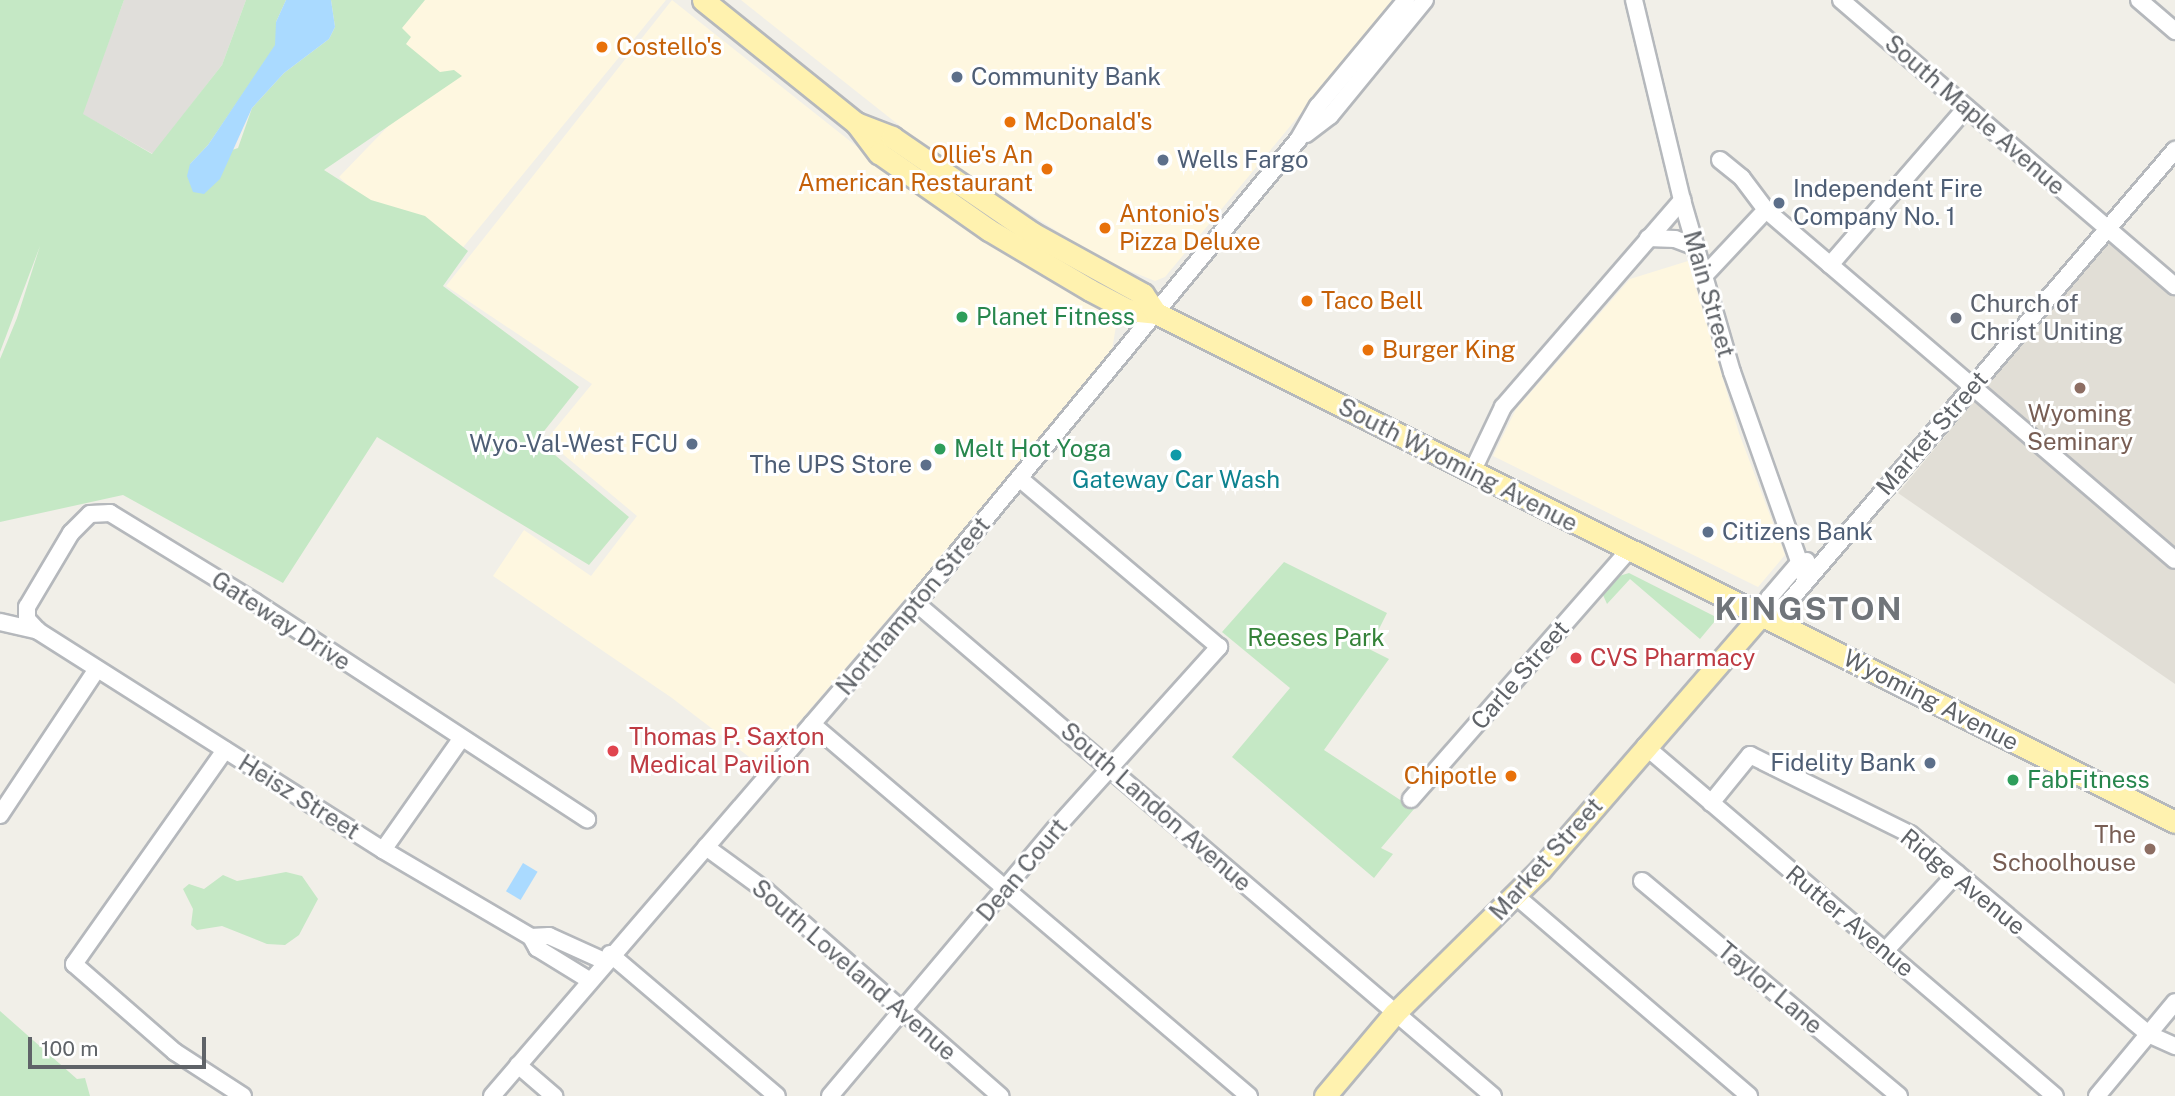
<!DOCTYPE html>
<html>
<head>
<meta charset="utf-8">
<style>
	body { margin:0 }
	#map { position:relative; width:2175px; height:1096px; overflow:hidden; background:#f1efe8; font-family:"Public Sans",sans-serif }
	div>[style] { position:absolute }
	.commercial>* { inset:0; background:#fef7e0 }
	.industrial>* { inset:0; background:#e0deda }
	.education>* { inset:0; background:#e1ded6 }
	.green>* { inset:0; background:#c5e8c5 }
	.water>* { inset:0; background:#aadaff; transform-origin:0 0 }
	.roads { filter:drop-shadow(2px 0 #b5b8bc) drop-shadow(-2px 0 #b5b8bc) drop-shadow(0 2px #b5b8bc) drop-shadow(0 -2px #b5b8bc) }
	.minor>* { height:16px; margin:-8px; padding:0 8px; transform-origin:8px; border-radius:8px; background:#fff }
	.major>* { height:21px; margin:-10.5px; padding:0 10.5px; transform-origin:10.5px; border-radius:10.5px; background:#fff2af }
	.dots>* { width:19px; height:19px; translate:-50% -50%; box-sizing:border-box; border:4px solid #fff; border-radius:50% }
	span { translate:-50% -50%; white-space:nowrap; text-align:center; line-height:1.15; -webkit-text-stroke:6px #fff; paint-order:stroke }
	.food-label { font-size:24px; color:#c56008 }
	.left { translate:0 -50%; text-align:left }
	.right { translate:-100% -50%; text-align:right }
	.service-label { font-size:24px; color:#4e5e75 }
	.street-label { font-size:24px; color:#5f6368 }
	.worship-label { font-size:24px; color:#5b616d }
	.leisure-label { font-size:24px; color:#27864d }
	.education-label { font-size:24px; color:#785e54 }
	.culture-label { font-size:24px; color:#0d838f }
	.park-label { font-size:24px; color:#348238 }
	.health-label { font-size:24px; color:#be3a42 }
	.district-label { font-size:32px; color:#70757a; font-weight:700; letter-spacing:2px }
	.scale { position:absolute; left:28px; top:1037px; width:178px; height:32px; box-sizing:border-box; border:4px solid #5f6368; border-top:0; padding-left:9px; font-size:21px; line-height:24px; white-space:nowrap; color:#5f6368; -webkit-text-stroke:5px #fff; paint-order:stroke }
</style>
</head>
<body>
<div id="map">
	<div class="commercial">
		<div style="clip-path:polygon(403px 0,666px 0,442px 273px,339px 177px,428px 85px,372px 38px)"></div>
		<div style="clip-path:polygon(672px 0,918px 195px,1105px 309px,1116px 326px,1112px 350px,1028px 456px,761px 766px,672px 698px,493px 576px,524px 530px,591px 576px,637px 516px,546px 440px,592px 384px,446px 286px)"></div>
		<div style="clip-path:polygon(741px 0,1395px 0,1165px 277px,1155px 281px,1105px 261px,943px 160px)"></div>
		<div style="clip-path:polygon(1688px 261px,1739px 433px,1785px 555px,1758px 587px,1493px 456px,1516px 409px,1630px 279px)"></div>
	</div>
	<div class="industrial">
		<div style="clip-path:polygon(124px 0,246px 0,222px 65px,153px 154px,82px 114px)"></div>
	</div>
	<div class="education">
		<div style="clip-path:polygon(2116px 229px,2175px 283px,2175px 684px,1898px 493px)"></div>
	</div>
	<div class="green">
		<div style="clip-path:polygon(0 0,124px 0,83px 114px,152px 154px,222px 65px,246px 0,286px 0,276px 22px,276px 45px,208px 145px,190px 164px,238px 148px,252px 108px,284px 73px,329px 39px,335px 27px,331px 0,425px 0,402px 28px,411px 37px,406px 44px,440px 72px,454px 70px,462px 76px,324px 170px,371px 200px,425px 216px,468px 251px,443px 286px,579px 387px,537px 440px,629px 517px,589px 565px,377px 437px,283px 583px,123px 495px,0 522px,0 359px,17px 318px,40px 246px,0 352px)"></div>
		<div style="clip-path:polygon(1284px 562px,1387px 613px,1369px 649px,1389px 659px,1324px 750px,1414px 809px,1381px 848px,1393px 854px,1374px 878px,1232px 757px,1290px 688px,1222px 632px)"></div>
		<div style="clip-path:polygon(1629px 573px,1714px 616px,1715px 621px,1700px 639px,1630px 579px,1607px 604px,1603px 595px,1619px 576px)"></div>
		<div style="clip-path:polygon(286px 872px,302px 876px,318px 899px,299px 935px,285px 945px,267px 944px,222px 926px,197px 930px,191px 925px,193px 909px,183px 889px,189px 884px,204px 889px,223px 875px,237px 881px)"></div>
		<div style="clip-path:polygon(0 1011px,77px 1079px,85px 1078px,90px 1096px,0 1096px)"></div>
	</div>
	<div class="water">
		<div style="clip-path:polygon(286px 0,331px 0,335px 27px,329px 39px,284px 73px,252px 108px,220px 179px,204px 194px,193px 192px,187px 176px,190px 164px,208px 145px,275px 45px,276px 22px)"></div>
		<div style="left:523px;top:863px;width:17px;height:33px;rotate:31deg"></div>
	</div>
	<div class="roads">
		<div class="minor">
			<div style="left:1634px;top:0;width:206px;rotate:76.5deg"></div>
			<div style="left:1682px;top:200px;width:179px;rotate:73.8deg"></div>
			<div style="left:1732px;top:372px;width:222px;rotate:70.5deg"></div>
			<div style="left:1841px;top:0;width:440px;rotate:40.6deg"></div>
			<div style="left:2139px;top:0;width:48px;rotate:40.7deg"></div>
			<div style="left:1306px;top:134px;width:30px;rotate:-37deg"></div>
			<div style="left:1330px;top:116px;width:150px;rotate:-50.7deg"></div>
			<div style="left:1720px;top:160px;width:28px;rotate:39deg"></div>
			<div style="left:1742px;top:178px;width:40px;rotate:53deg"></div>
			<div style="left:1766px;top:210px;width:538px;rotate:40.56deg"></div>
			<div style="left:1648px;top:238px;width:27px;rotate:2deg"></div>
			<div style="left:1675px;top:239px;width:22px;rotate:21deg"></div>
			<div style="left:1830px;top:265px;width:208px;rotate:-49.1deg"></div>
			<div style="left:1704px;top:276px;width:91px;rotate:-46.8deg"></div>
			<div style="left:1472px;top:472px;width:72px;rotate:-64.5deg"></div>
			<div style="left:1503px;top:407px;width:274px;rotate:-49.1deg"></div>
			<div style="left:916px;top:603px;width:759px;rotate:40.51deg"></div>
			<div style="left:1761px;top:615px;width:27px;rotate:-22deg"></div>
			<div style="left:1786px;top:605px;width:599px;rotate:-49.47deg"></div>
			<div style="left:1761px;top:615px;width:19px;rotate:-65deg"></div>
			<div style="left:1769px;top:598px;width:46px;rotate:-49.4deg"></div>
			<div style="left:1799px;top:563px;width:8px;rotate:-14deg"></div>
			<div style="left:0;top:622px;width:39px;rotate:13deg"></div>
			<div style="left:38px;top:631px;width:409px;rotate:32.4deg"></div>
			<div style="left:383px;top:850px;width:172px;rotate:30.4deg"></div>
			<div style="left:531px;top:937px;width:18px;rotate:-3deg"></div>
			<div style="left:549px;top:936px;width:60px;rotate:24.4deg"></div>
			<div style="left:38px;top:631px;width:16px;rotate:-133deg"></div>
			<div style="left:27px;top:619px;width:12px;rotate:-90deg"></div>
			<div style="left:27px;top:607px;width:86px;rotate:-59.3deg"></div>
			<div style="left:71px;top:533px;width:27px;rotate:-45deg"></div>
			<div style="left:90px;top:514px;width:20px;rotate:-3deg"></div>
			<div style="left:110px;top:513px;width:170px;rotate:31.5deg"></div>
			<div style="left:255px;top:602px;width:397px;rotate:33.2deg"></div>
			<div style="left:812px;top:724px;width:574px;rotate:40.41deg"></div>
			<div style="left:1645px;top:746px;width:539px;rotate:40.49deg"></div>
			<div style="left:225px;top:750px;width:262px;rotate:125.2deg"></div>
			<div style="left:74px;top:964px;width:134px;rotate:41.1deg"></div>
			<div style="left:175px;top:1052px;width:81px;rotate:32.9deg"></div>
			<div style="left:1411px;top:799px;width:331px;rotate:-48.8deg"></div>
			<div style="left:1711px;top:803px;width:62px;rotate:-50.9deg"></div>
			<div style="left:1750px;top:755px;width:178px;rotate:26.3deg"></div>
			<div style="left:1910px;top:834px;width:311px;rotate:40deg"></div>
			<div style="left:2148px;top:1034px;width:30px;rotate:24deg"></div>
			<div style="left:0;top:815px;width:175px;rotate:-56.4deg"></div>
			<div style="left:706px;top:847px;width:73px;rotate:36.1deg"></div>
			<div style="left:765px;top:890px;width:313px;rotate:41.2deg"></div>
			<div style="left:383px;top:850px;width:136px;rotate:-54.9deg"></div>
			<div style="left:1642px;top:881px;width:335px;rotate:39.9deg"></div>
			<div style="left:1516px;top:896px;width:307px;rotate:40.6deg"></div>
			<div style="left:531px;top:937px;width:13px;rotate:61deg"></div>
			<div style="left:537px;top:948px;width:61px;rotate:31.6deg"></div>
			<div style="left:1885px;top:951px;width:106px;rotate:-47.3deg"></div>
			<div style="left:610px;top:954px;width:219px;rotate:40.4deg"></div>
			<div style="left:518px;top:1065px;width:48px;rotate:40.7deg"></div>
			<div style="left:492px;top:1096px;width:650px;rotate:-49.3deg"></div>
			<div style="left:916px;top:603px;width:600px;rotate:-50.48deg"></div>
			<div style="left:1298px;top:140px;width:39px;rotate:-60deg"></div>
			<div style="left:1318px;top:106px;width:138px;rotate:-50.3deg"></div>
			<div style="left:830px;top:1096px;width:351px;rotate:-49.9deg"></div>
			<div style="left:1056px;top:828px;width:244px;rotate:-48deg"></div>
			<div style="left:1219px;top:647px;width:260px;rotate:-139.8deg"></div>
			<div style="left:2097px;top:1096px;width:122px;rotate:-50.3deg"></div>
		</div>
		<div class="major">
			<div style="left:703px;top:0;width:196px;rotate:38.8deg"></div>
			<div style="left:856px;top:123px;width:38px;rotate:53deg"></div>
			<div style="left:879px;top:153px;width:134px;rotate:35deg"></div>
			<div style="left:989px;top:230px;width:117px;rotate:30.7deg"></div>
			<div style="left:1090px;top:290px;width:43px;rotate:27.8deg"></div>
			<div style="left:1128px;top:310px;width:28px;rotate:6deg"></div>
			<div style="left:1156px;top:313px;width:1139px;rotate:26.54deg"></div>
			<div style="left:856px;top:123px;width:39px;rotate:21deg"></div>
			<div style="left:892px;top:137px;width:170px;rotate:34.4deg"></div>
			<div style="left:1032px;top:233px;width:127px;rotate:28.8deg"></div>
			<div style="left:1143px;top:294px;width:23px;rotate:56deg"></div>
			<div style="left:1325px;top:1096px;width:109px;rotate:-49.9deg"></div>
			<div style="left:1395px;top:1013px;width:204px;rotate:-44.6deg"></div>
			<div style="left:1540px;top:870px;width:337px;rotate:-49.1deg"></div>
		</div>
	</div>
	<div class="dots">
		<div style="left:602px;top:47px;background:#e8710a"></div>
		<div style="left:957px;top:77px;background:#5c6f8a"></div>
		<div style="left:1010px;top:122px;background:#e8710a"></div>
		<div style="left:1163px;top:160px;background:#5c6f8a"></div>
		<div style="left:1047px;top:169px;background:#e8710a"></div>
		<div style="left:1779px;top:203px;background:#5c6f8a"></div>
		<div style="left:1105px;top:228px;background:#e8710a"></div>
		<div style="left:1307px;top:301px;background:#e8710a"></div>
		<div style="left:962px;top:317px;background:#2e9e5b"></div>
		<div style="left:1956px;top:318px;background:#6b7280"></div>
		<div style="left:1368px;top:350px;background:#e8710a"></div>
		<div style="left:2080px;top:388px;background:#8d6e63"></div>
		<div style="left:692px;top:444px;background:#5c6f8a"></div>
		<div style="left:940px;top:449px;background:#2e9e5b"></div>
		<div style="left:1176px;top:455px;background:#0f9aa8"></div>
		<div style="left:926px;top:465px;background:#5c6f8a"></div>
		<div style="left:1708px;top:532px;background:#5c6f8a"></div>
		<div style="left:1576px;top:658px;background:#e0444e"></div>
		<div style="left:613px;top:751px;background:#e0444e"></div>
		<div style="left:1930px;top:763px;background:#5c6f8a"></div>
		<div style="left:1511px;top:776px;background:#e8710a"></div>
		<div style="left:2013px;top:780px;background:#2e9e5b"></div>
		<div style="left:2150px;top:849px;background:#8d6e63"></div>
	</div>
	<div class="food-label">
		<span class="left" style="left:616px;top:47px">Costello's</span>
		<span class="left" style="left:1024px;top:122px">McDonald's</span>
		<span class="right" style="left:1033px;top:169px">Ollie's An<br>American Restaurant</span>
		<span class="left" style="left:1119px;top:228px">Antonio's<br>Pizza Deluxe</span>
		<span class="left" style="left:1321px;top:301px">Taco Bell</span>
		<span class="left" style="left:1382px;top:350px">Burger King</span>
		<span class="right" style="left:1497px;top:776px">Chipotle</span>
	</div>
	<div class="service-label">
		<span class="left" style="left:971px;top:77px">Community Bank</span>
		<span class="left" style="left:1177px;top:160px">Wells Fargo</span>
		<span class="left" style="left:1793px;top:203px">Independent Fire<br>Company No. 1</span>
		<span class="right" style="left:678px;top:444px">Wyo-Val-West FCU</span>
		<span class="right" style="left:912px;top:465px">The UPS Store</span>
		<span class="left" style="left:1722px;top:532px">Citizens Bank</span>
		<span class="right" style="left:1916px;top:763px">Fidelity Bank</span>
	</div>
	<div class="street-label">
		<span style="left:1975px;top:115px;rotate:41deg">South Maple Avenue</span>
		<span style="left:1709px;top:294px;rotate:74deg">Main Street</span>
		<span style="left:1932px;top:433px;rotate:-49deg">Market Street</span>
		<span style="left:1458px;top:465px;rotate:27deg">South Wyoming Avenue</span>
		<span style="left:913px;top:606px;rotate:-50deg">Northampton Street</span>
		<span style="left:281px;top:621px;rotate:33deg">Gateway Drive</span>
		<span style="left:1520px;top:675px;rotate:-49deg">Carle Street</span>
		<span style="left:1931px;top:700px;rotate:27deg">Wyoming Avenue</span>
		<span style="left:299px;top:797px;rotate:32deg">Heisz Street</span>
		<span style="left:1156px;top:807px;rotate:41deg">South Landon Avenue</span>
		<span style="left:1546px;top:859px;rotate:-48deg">Market Street</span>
		<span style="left:1022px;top:870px;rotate:-50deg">Dean Court</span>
		<span style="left:1963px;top:882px;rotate:39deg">Ridge Avenue</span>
		<span style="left:1850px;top:921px;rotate:40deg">Rutter Avenue</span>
		<span style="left:854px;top:970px;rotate:41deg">South Loveland Avenue</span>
		<span style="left:1770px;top:988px;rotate:40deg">Taylor Lane</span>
	</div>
	<div class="worship-label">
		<span class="left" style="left:1970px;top:318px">Church of<br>Christ Uniting</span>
	</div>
	<div class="leisure-label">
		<span class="left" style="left:976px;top:317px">Planet Fitness</span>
		<span class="left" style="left:954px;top:449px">Melt Hot Yoga</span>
		<span class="left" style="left:2027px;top:780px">FabFitness</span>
	</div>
	<div class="education-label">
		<span style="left:2080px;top:428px">Wyoming<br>Seminary</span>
		<span class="right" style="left:2136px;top:849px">The<br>Schoolhouse</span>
	</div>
	<div class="culture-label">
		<span style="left:1176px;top:480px">Gateway Car Wash</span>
	</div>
	<div class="park-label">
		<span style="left:1316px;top:638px">Reeses Park</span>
	</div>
	<div class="health-label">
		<span class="left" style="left:1590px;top:658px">CVS Pharmacy</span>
		<span class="left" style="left:629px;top:751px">Thomas P. Saxton<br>Medical Pavilion</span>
	</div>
	<div class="district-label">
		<span style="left:1809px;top:609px">KINGSTON</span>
	</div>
	<div class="scale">100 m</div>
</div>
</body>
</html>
